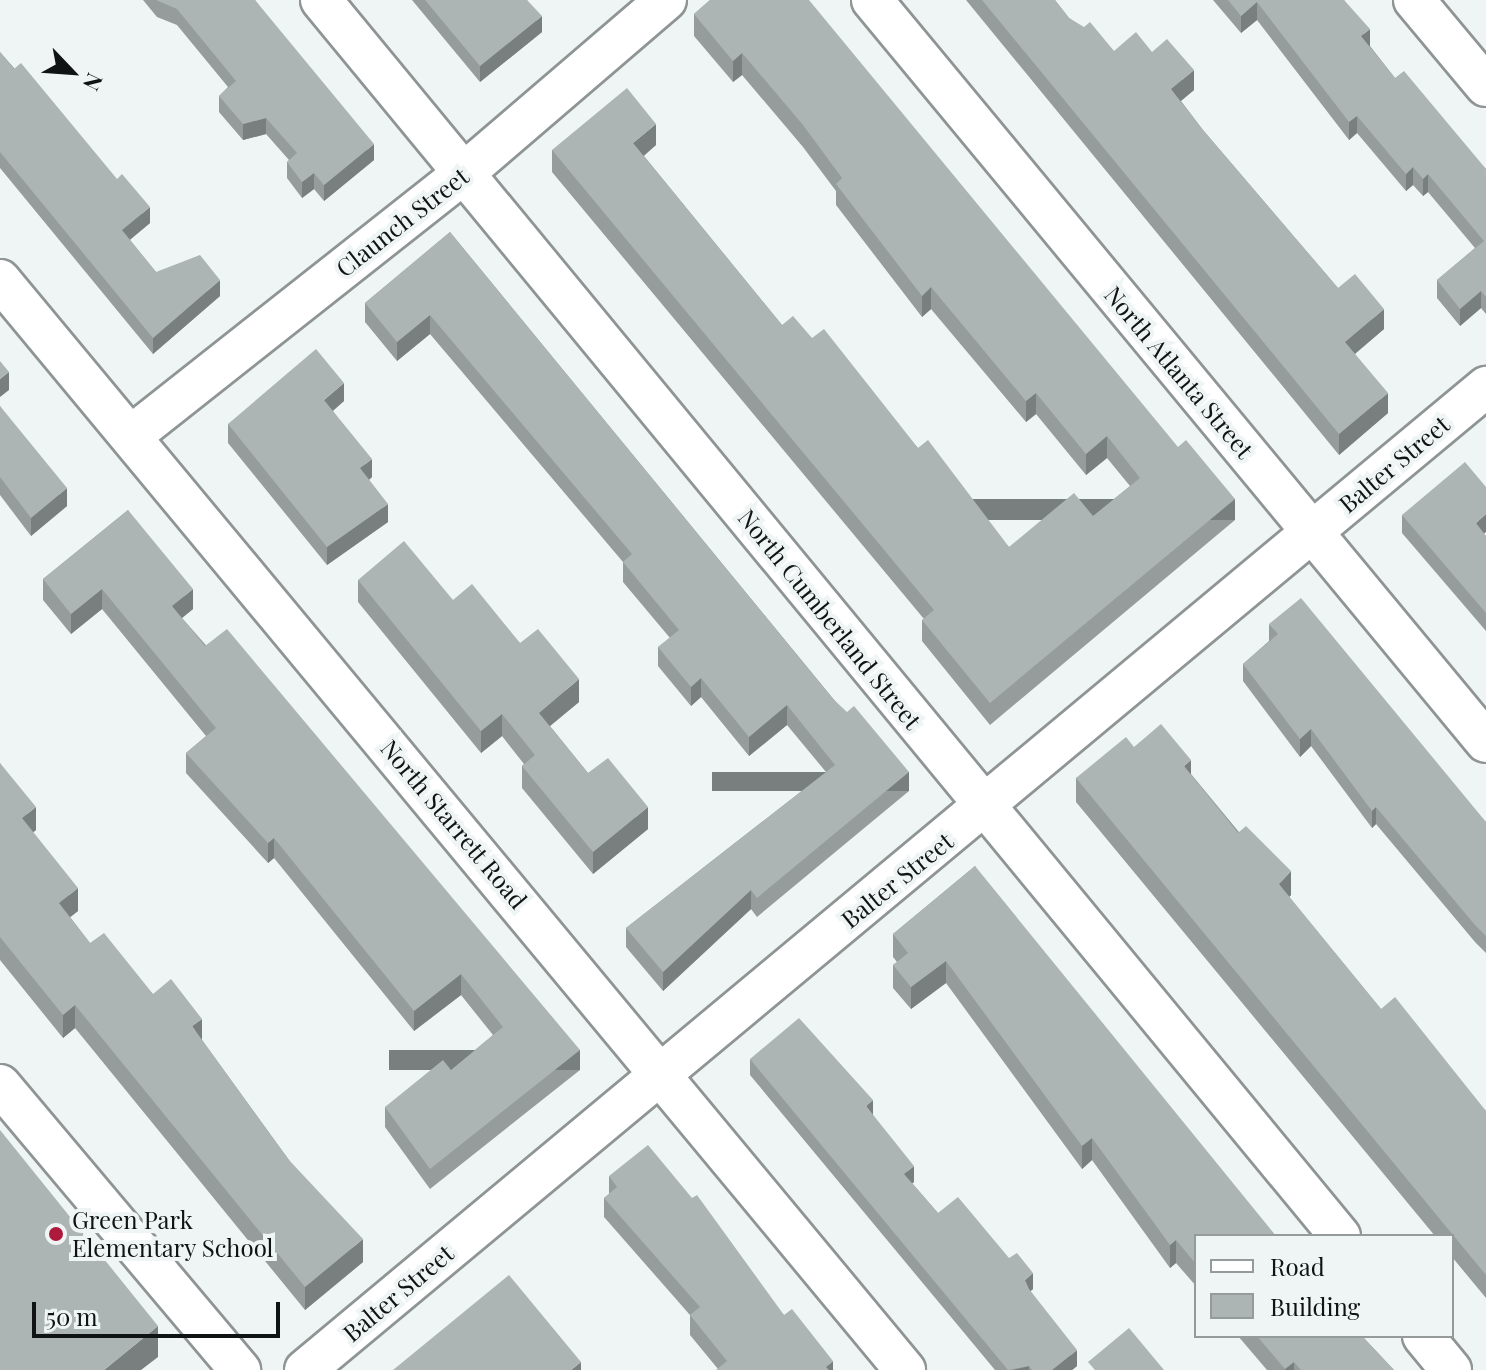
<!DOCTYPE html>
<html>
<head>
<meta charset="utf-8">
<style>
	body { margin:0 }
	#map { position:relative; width:1486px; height:1370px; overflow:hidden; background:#eef5f4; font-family:"Playfair Display",serif }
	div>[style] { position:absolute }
	.roads { filter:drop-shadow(2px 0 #8e9594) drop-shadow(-2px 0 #8e9594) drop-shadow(0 2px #8e9594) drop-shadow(0 -2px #8e9594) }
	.minor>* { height:40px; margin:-20px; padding:0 20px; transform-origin:20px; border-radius:20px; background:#fff }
	.wall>* { inset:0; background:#959c9b }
	.shaded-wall>* { inset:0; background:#797f7e; transform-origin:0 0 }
	.building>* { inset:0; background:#adb5b4 }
	.dots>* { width:22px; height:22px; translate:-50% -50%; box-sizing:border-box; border:4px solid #eef5f4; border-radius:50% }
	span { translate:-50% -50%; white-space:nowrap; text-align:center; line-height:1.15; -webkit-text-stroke:8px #eef5f4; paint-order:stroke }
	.street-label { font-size:24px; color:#101313 }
	.poi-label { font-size:24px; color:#101313 }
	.left { translate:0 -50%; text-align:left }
	.legend { position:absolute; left:1194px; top:1234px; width:260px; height:104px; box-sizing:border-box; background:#eef5f4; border:2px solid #959b9a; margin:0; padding:10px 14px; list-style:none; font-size:24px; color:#101313 }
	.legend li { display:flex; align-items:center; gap:16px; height:40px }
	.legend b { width:40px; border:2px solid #959b9a }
	.north { position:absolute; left:32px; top:32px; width:80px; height:80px; -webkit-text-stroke:6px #eef5f4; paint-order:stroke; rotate:115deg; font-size:22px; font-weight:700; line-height:32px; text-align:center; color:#101313 }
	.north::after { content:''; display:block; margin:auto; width:28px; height:36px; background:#101313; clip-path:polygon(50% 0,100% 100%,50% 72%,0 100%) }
	.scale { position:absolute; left:32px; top:1302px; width:248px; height:36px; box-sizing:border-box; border:4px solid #101313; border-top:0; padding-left:10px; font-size:24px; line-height:28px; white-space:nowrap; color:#101313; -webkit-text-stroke:6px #eef5f4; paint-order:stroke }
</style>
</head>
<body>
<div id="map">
	<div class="roads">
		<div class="minor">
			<div style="left:321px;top:0;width:1602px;rotate:50.5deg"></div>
			<div style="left:872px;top:0;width:963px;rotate:50.39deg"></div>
			<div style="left:1414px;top:0;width:112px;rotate:50.1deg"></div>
			<div style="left:0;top:280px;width:1417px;rotate:50.3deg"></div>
			<div style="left:131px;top:436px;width:424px;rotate:-38.3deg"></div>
			<div style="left:464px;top:173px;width:266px;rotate:-40.6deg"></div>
			<div style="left:0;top:1085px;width:373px;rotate:49.9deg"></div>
			<div style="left:1423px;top:1336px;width:44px;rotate:50.5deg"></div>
			<div style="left:305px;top:1370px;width:1537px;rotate:-39.77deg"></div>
		</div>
	</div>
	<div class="wall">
		<div style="clip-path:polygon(143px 0,255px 0,374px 160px,324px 201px,314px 189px,302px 198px,287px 178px,287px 162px,289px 160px,266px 134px,243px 140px,219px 112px,219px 96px,228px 87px,177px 25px,157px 17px)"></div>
		<div style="clip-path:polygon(412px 0,527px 0,542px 32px,480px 82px)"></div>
		<div style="clip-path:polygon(710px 0,1235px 520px,990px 725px,922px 641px,922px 620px,924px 619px,552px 172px,552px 150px,656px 145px,644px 156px,782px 325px,812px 338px,918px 448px,1009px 547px,1093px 516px,1130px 486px,1107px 458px,1086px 475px,1036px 414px,1026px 422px,931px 309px,922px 317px,836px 205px,836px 191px,803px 147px,742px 75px,733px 82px,694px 36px,694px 14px)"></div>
		<div style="clip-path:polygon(966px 0,1055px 0,1069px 18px,1114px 51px,1152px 52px,1194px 90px,1181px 101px,1203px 130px,1338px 288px,1384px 329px,1355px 354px,1388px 413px,1339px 455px)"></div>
		<div style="clip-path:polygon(1213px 0,1344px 0,1370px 46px,1395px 78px,1486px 169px,1486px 314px,1481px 308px,1460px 326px,1437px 298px,1437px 280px,1475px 248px,1428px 192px,1423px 196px,1413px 185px,1406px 191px,1357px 133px,1349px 140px,1257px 20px,1241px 33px)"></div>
		<div style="clip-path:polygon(0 52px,150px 223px,130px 240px,156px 272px,220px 296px,153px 354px,0 168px)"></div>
		<div style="clip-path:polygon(450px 232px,909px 791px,757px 917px,751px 909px,663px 991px,626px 947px,626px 928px,826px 772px,787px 725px,749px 756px,701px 697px,691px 706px,658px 666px,658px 647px,670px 638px,623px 582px,623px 562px,430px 334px,397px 361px,365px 322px,365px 303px)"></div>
		<div style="clip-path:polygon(344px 401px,333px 411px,372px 477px,369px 480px,388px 522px,327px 565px,228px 443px,228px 424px)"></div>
		<div style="clip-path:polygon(0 406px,67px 506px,31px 536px,0 495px)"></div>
		<div style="clip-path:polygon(128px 510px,193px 609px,182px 618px,580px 1070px,430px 1189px,385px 1127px,385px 1107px,451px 1070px,493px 1035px,461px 995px,414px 1031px,274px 858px,268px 863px,186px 773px,186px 753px,206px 736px,102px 609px,71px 634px,43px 600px,43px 579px)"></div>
		<div style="clip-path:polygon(1402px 515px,1484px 534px,1486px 536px,1486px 631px,1402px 533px)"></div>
		<div style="clip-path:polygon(358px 580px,453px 600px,520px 643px,579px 702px,550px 726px,588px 773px,648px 829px,593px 874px,522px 788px,522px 766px,524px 764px,502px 736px,481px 753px,358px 602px)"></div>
		<div style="clip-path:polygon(1269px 624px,1486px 822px,1486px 953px,1475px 942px,1376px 824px,1372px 828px,1311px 746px,1300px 757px,1243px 681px,1243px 664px,1269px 641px)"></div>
		<div style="clip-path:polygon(1134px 747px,1191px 774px,1291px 895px,1289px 897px,1381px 1009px,1486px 1111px,1486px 1298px,1452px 1257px,1452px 1236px,1435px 1236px,1076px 802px,1076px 778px)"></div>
		<div style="clip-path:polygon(0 763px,36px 830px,33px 832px,78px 911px,70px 917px,90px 943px,153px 994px,202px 1040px,363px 1262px,305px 1310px,75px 1028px,63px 1038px,0 960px)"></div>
		<div style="clip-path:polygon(975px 866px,1196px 1236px,1196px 1286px,1176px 1263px,1170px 1268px,1092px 1160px,1082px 1169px,946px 983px,911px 1009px,893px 988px,893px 965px,897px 962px,893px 957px,893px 934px)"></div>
		<div style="clip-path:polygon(750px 1059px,873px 1115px,914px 1182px,912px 1183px,938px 1213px,1033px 1289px,1030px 1291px,1077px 1366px,1072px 1370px,995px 1370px,750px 1075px)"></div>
		<div style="clip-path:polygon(609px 1176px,784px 1315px,833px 1370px,718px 1369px,690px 1335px,690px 1315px,604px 1217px,604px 1198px,609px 1194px)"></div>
		<div style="clip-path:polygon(1238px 1336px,1362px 1336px,1394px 1370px,1267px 1370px)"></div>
	</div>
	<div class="shaded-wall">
		<div style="clip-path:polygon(1257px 2px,1257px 20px,1241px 33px,1241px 16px)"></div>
		<div style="clip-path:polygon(542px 16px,542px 32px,480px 82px,480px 66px)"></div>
		<div style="clip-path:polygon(1370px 29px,1370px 46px,1361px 53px,1361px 36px)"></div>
		<div style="clip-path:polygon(742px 53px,742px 75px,733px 82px,733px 61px)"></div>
		<div style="clip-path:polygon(1194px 70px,1194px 90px,1171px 109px,1171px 89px)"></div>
		<div style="clip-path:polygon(1357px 116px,1357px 133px,1349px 140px,1349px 122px)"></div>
		<div style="clip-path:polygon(266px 118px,266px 134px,243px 140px,243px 124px)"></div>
		<div style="clip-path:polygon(656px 124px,656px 145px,633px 164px,633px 143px)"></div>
		<div style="clip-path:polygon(374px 144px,374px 160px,324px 201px,324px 185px)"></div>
		<div style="clip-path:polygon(1413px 167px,1413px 185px,1406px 191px,1406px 174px)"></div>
		<div style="clip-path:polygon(314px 173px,314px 189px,302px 198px,302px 182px)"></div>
		<div style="clip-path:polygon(1428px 174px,1428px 192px,1423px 196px,1423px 179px)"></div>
		<div style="clip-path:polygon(150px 207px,150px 223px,122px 246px,122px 230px)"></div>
		<div style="clip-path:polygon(220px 280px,220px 296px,153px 354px,153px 338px)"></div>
		<div style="clip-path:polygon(931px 287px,931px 309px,922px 317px,922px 296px)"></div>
		<div style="clip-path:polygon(1481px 291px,1481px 308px,1460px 326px,1460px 309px)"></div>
		<div style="clip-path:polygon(1384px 309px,1384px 329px,1345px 362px,1345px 342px)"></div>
		<div style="clip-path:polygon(430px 315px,430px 334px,397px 361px,397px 342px)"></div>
		<div style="clip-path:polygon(9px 372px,9px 390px,0 397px,0 379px)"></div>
		<div style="clip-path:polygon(344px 383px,344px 401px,324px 418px,324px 400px)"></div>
		<div style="clip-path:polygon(1036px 393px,1036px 414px,1026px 422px,1026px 401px)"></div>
		<div style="clip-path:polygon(1388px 393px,1388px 413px,1339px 455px,1339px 434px)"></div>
		<div style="clip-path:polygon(1107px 436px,1107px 458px,1086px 475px,1086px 454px)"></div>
		<div style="clip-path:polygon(372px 459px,372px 477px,360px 487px,360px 468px)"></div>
		<div style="clip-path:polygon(67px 488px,67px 506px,31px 536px,31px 518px)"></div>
		<div style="left:1235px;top:499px;width:21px;height:319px;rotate:90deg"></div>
		<div style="clip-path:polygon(388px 504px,388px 522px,327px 565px,327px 547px)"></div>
		<div style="clip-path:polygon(1486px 514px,1486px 532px,1476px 541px,1476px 523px)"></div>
		<div style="clip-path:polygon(102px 589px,102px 609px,71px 634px,71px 614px)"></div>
		<div style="clip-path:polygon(193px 589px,193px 609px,172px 626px,172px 606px)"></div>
		<div style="clip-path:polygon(701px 678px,701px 697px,691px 706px,691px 687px)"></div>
		<div style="clip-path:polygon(579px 679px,579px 702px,539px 735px,539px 713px)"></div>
		<div style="clip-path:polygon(787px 705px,787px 725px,749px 756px,749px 737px)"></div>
		<div style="clip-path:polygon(502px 714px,502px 736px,481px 753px,481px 731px)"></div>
		<div style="clip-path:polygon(1311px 729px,1311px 746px,1300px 757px,1300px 739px)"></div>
		<div style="clip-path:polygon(1191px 760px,1191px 783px,1184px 766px)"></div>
		<div style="left:909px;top:772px;width:19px;height:197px;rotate:90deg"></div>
		<div style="clip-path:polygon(36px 807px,36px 830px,22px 841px,22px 818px)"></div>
		<div style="clip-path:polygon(648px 807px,648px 829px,593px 874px,593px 852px)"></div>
		<div style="clip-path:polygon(1376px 807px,1376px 824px,1372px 828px,1372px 811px)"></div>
		<div style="clip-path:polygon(274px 838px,274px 858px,268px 863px,268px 843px)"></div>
		<div style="clip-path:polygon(1291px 871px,1291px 895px,1279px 908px,1279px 884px)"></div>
		<div style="clip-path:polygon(78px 888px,78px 911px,59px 926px,59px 903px)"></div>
		<div style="clip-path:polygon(751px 890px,751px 909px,663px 991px,663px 972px)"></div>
		<div style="clip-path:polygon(946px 961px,946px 983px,911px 1009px,911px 987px)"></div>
		<div style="clip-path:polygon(461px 974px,461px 995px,414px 1031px,414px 1011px)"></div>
		<div style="clip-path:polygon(75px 1005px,75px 1028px,63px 1038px,63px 1015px)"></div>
		<div style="clip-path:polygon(202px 1019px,202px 1042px,192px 1026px)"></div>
		<div style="left:580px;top:1050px;width:20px;height:191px;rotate:90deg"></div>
		<div style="clip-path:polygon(873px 1100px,873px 1116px,866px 1106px)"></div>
		<div style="clip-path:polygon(1092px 1138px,1092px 1160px,1082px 1169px,1082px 1146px)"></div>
		<div style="clip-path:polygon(914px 1166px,914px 1182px,904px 1190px,904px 1174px)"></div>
		<div style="clip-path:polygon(363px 1239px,363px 1262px,305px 1310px,305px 1287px)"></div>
		<div style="clip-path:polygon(1176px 1240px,1176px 1263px,1170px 1268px,1170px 1245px)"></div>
		<div style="clip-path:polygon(1033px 1273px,1033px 1289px,1025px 1296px,1025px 1280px)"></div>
		<div style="clip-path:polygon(158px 1326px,158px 1357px,141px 1370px,104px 1370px)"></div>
		<div style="clip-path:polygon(1077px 1350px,1077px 1366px,1072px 1370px,1052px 1370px)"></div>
		<div style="clip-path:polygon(833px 1361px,833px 1370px,826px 1370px,826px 1367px)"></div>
		<div style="clip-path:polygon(581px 1362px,581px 1370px,571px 1370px)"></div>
		<div style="clip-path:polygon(1294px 1362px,1294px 1370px,1285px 1370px,1285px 1369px)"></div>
		<div style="clip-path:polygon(1029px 1366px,1029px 1370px,1013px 1370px)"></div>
	</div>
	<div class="building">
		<div style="clip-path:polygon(156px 0,255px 0,374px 144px,324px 185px,314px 173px,302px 182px,287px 162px,297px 153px,266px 118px,243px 124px,219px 96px,236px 81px,177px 9px)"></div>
		<div style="clip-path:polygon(425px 0,527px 0,542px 16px,480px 66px)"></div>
		<div style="clip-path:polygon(710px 0,809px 0,1178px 447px,1186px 440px,1235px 499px,990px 703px,922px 620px,934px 610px,552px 150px,627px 88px,656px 124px,633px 143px,782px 325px,793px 316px,812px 338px,824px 329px,918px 448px,928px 440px,1009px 547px,1074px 493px,1093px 516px,1140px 478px,1107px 436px,1086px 454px,1036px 393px,1026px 401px,931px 287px,922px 296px,836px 184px,842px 178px,803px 125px,742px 53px,733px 61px,694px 14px)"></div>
		<div style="clip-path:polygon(982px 0,1055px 0,1069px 18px,1084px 27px,1090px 22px,1114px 51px,1136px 32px,1152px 52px,1167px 39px,1194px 70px,1171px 89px,1203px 130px,1338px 288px,1355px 274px,1384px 309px,1345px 342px,1388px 393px,1339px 434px)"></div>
		<div style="clip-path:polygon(1228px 0,1344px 0,1370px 29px,1361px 36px,1395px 78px,1404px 71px,1486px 169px,1486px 297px,1481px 291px,1460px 309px,1437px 280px,1484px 241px,1428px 174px,1423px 179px,1413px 167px,1406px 174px,1357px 116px,1349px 122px,1257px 2px,1241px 16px)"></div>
		<div style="clip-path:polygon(0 52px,14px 69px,21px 63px,117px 179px,122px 174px,150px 207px,122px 230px,156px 272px,200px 255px,220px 280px,153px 338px,0 152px)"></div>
		<div style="clip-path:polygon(450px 232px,833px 699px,847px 712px,854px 706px,909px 772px,757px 898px,751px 890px,663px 972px,626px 928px,835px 765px,787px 705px,749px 737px,701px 678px,691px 687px,658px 647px,679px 630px,623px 562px,632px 554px,430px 315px,397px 342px,365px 303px)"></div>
		<div style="clip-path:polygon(316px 349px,344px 383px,324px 400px,372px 459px,360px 468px,388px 504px,327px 547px,228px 424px)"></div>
		<div style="clip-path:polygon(0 361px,9px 372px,0 379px)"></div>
		<div style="clip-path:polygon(0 406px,67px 488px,31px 518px,0 477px)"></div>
		<div style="clip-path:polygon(1465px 462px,1486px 487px,1486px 514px,1476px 523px,1486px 536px,1486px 613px,1402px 515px)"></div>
		<div style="clip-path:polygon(128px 510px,193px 589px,172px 606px,205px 646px,227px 629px,580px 1050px,430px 1169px,385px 1107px,443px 1060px,451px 1070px,503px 1027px,461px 974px,414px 1011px,274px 838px,268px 843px,186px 753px,216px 728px,102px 589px,71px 614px,43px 579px)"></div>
		<div style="clip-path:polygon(404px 541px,453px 600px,472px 584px,520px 643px,538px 629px,579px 679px,539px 713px,588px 773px,608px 758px,648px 807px,593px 852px,522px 766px,535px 755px,502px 714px,481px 731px,358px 580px)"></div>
		<div style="clip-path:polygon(1301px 598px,1486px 822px,1486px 936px,1475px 925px,1376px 807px,1372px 811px,1311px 729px,1300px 739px,1243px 664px,1278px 634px,1269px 624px)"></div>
		<div style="clip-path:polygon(1161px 724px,1191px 760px,1184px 766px,1238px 833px,1246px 826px,1291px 871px,1279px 884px,1381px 1009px,1395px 997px,1486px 1111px,1486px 1275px,1076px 778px,1126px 737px,1134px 747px)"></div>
		<div style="clip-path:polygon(0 763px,36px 807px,22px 818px,78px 888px,59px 903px,90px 943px,104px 933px,153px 994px,171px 979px,202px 1019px,192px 1026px,288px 1159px,363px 1239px,305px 1287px,75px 1005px,63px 1015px,0 937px)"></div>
		<div style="clip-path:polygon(975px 866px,1276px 1236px,1196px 1236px,1196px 1264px,1176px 1240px,1170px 1245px,1092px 1138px,1082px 1146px,946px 961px,911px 987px,893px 965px,908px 953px,893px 934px)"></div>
		<div style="clip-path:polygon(799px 1018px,873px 1100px,866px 1106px,914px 1166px,904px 1174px,938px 1213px,958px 1197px,1009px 1258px,1017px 1253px,1033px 1273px,1025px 1280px,1029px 1289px,1077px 1350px,1052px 1370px,1032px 1370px,1029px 1366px,1008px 1370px,750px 1059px)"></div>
		<div style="clip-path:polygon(0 1130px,158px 1326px,104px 1370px,0 1370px)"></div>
		<div style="clip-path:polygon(648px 1145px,692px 1198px,697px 1195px,784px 1315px,792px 1309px,833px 1361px,826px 1367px,829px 1370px,716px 1370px,727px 1361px,690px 1315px,700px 1307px,604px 1198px,617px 1187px,609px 1176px)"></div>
		<div style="clip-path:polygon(509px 1275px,581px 1362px,571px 1370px,393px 1370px)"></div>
		<div style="clip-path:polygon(1129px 1328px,1164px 1370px,1095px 1370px,1088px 1362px)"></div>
		<div style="clip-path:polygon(1257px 1336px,1362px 1336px,1394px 1370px,1301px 1370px,1294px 1362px,1285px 1369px)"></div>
	</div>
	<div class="dots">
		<div style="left:56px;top:1234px;background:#ae1a3c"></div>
	</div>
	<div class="street-label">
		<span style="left:402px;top:222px;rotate:-38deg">Claunch Street</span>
		<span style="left:1179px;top:372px;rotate:50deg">North Atlanta Street</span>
		<span style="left:1394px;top:464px;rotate:-40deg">Balter Street</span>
		<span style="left:830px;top:619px;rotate:51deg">North Cumberland Street</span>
		<span style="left:454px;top:824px;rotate:50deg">North Starrett Road</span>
		<span style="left:897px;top:880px;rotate:-39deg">Balter Street</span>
		<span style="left:398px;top:1293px;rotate:-40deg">Balter Street</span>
	</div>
	<div class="poi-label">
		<span class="left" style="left:72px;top:1234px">Green Park<br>Elementary School</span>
	</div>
	<ul class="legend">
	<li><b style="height:10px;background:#fff"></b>Road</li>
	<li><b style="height:22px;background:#adb5b4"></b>Building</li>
	</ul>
	<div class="north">N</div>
	<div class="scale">50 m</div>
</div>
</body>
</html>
